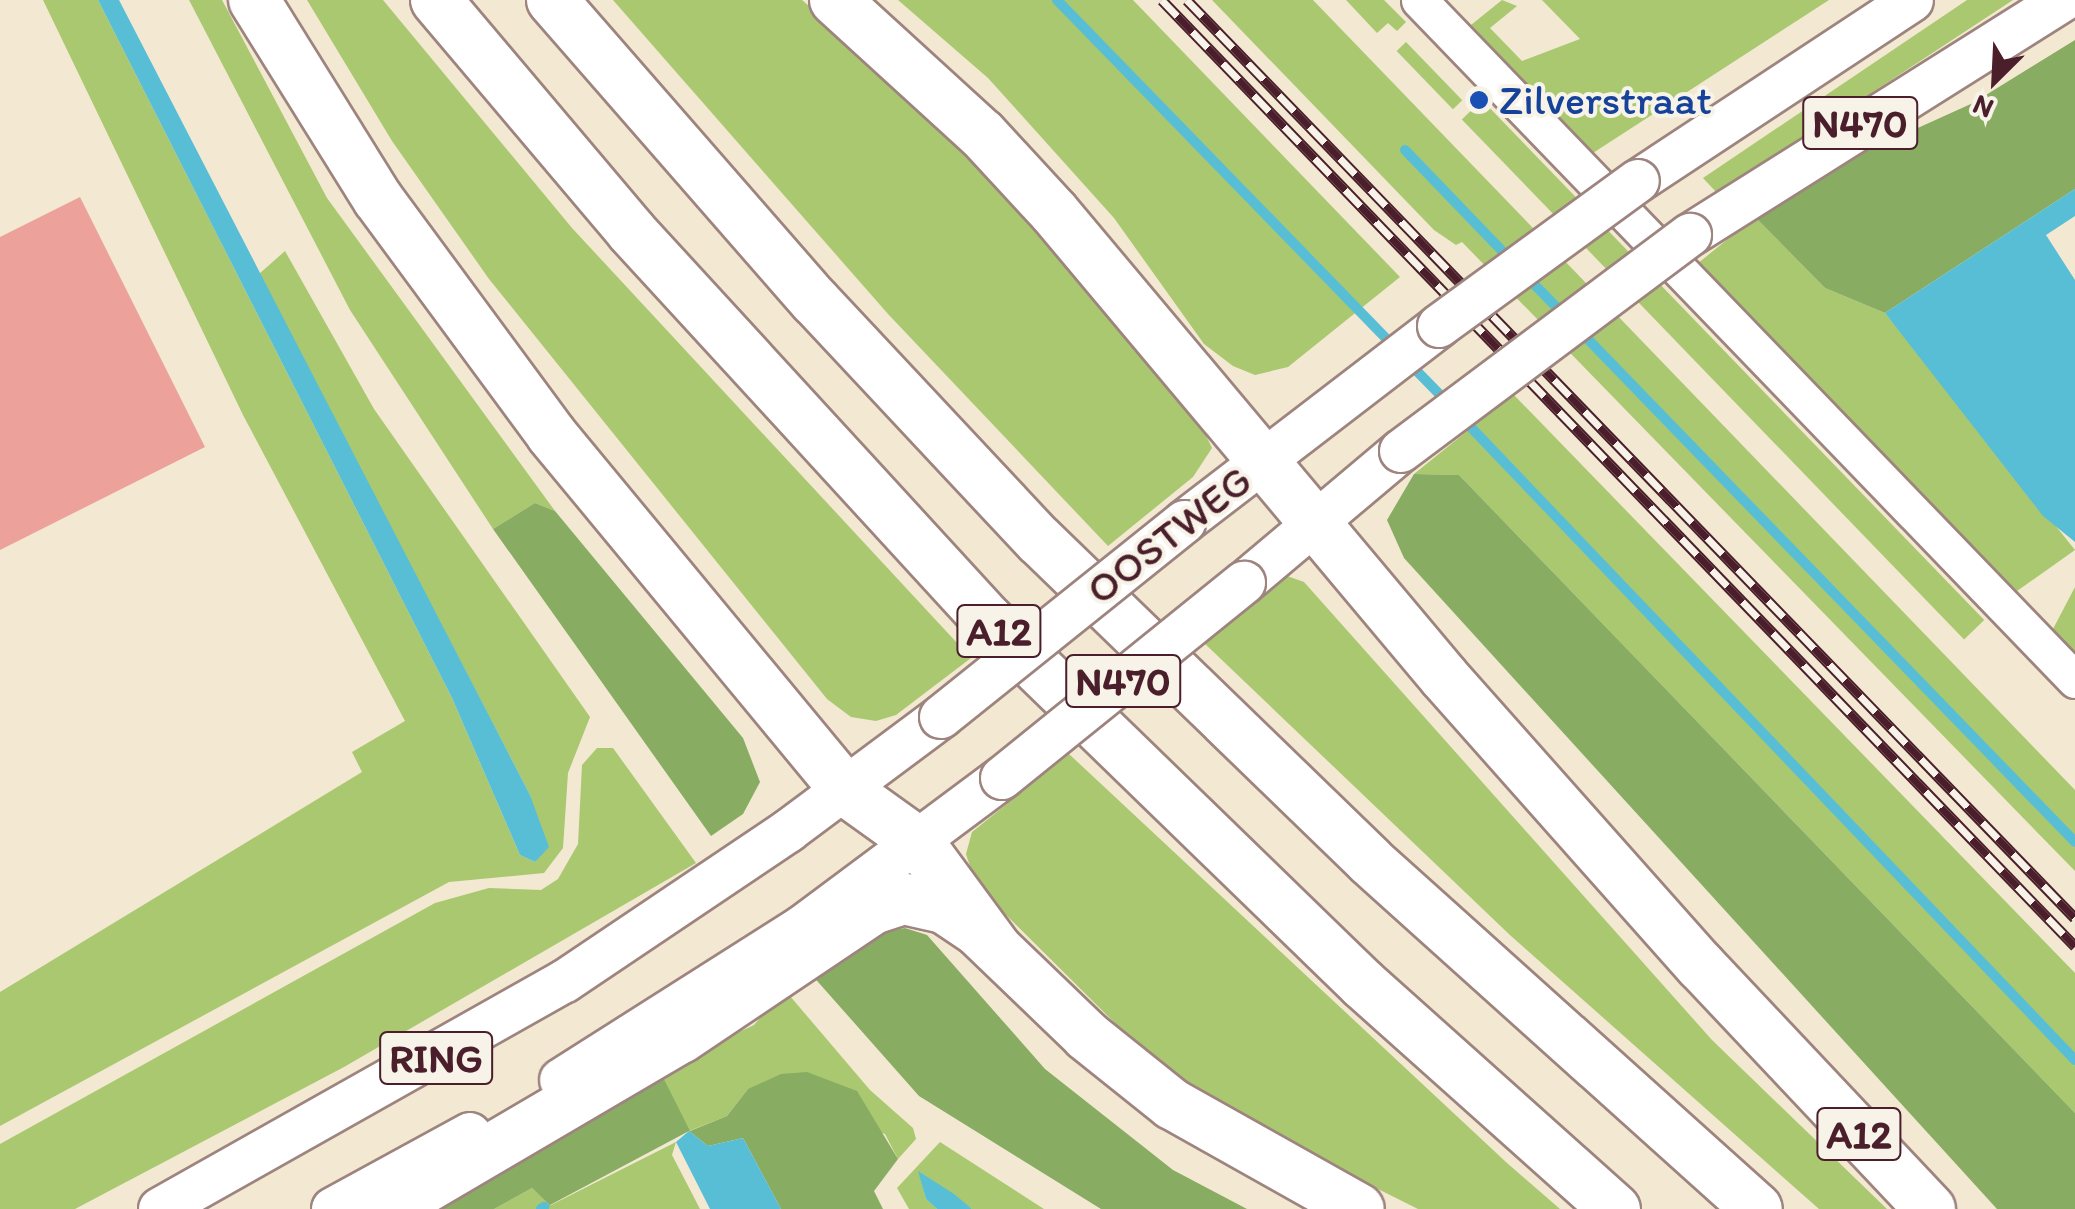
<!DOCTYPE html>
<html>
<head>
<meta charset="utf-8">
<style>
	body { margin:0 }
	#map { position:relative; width:2075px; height:1209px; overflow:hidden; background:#f3e8d2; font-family:Itim,sans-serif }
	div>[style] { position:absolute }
	.green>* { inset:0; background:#aac86f; transform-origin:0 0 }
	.forest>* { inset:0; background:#87ac62 }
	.water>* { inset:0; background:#58bed6 }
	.stream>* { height:10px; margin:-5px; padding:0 5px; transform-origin:5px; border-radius:5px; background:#58bed6 }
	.building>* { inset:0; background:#eda19b }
	.roads { filter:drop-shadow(2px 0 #9e847e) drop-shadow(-2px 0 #9e847e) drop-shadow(0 2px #9e847e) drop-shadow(0 -2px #9e847e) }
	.minor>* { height:35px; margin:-17.5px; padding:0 17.5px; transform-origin:17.5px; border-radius:17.5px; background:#fff }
	.major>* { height:42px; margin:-21px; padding:0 21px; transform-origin:21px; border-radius:21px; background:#fff }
	.highway>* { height:50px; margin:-25px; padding:0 25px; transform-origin:25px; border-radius:25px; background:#fff }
	.rail>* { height:11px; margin-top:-5.5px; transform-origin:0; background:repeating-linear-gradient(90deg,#f7f3e8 0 22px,#4a1f2b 0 44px); box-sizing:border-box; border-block:2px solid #4a1f2b }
	.bridges { filter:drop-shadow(2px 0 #9e847e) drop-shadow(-2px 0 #9e847e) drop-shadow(0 2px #9e847e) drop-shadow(0 -2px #9e847e) }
	.major-bridge>* { height:42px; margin:-21px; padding:0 21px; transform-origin:21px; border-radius:21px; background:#fff }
	.dots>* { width:28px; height:28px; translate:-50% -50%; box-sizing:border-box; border:5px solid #f7f3e8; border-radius:50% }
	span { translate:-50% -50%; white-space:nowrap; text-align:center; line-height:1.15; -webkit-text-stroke:8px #f7f3e8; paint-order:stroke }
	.shield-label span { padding:2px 8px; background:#f7f3e8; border:2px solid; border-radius:8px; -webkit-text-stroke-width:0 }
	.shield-label { font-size:40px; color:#4a1f2b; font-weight:700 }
	.transit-label { font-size:42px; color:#164399 }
	.left { translate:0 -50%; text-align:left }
	.street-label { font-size:42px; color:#4a1f2b }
	.north { position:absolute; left:1945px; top:30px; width:100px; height:100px; -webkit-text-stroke:8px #f7f3e8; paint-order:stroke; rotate:204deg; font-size:28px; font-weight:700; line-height:40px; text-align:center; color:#4a1f2b }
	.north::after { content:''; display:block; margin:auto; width:35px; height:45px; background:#4a1f2b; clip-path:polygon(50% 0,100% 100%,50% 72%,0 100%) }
</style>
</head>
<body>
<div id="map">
	<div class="green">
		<div style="clip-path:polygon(43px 0,98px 0,452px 698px,520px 855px,535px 862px,541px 854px,530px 795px,259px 274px,285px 251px,374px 409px,590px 717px,568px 773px,563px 848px,544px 873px,449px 882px,0 1126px,0 992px,362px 772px,352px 752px,405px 721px,243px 415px)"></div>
		<div style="clip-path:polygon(189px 0,222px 0,327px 198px,555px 511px,535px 503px,493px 529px,350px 310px)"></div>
		<div style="clip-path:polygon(307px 0,383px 0,572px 228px,971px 658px,896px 715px,876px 721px,851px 717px,827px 699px,489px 279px,392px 141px)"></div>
		<div style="clip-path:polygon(613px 0,802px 0,905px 89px,1026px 212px,1191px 404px,1212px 448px,1193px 477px,1108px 546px,888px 314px)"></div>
		<div style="clip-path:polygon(898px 0,1133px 0,1400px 277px,1288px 367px,1255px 375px,1233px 366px,1204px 344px,1114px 218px,988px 78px)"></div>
		<div style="clip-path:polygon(1212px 0,1313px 0,2075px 790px,2075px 871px,1462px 242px,1456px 245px,1434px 230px)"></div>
		<div style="clip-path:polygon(1346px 0,1384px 0,1406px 22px,1397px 31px,1388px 23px,1377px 33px)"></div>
		<div style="clip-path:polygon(1502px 0,1517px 6px,1490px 28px,1522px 61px,1580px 39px,1542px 0,1829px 0,1593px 153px,1471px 25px)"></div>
		<div style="clip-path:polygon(1967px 0,2013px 0,1718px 194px,1703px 178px)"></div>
		<div style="left:1406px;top:42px;width:81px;height:13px;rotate:46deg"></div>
		<div style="left:1482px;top:100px;width:723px;height:28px;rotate:46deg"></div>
		<div style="clip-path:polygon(1755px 217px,1825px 288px,1885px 313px,2075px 550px,2017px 591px,1697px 264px)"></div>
		<div style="clip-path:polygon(1513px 394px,2075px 973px,2075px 1113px,1459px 475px,1414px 474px)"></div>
		<div style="clip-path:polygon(1287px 576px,1304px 582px,1712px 1040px,1887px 1209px,1819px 1209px,1511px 936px,1202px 641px)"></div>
		<div style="clip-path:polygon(2075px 587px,2075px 652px,2053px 629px)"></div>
		<div style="clip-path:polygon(597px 748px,613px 748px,696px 863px,344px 1067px,75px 1209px,0 1209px,0 1144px,435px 903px,489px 888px,541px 890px,558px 879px,578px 844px,582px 765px)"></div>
		<div style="clip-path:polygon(1069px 754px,1507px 1163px,1560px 1209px,1418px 1209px,1248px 1124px,1144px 1052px,976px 885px,966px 854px,972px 832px)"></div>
		<div style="clip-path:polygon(784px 989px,870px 1090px,913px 1128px,916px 1139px,898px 1159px,885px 1134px,748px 1089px,727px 1116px,689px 1131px,659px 1069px,754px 1025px)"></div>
		<div style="clip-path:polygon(676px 1142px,672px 1155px,700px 1209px,494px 1209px,532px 1188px,551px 1205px)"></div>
		<div style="clip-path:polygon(940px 1142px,1044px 1209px,972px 1209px,919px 1172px,926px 1199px,937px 1209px,909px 1209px,897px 1188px)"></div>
	</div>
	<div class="forest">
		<div style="clip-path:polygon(2075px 40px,2075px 189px,1885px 313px,1825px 288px,1755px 217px,1805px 179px,1973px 103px)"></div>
		<div style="clip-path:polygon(1414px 474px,1459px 475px,2075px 1113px,2075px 1209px,1997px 1209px,1404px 558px,1387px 520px)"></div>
		<div style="clip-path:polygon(535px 503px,555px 511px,743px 738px,760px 782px,743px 814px,711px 836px,493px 529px)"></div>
		<div style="clip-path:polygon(905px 928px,927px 935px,1045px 1069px,1173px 1170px,1247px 1209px,1101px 1209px,919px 1096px,811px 974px,884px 932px)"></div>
		<div style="clip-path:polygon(659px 1069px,690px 1131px,727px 1116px,748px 1089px,781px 1074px,807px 1072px,857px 1091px,898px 1159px,874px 1191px,883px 1209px,781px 1209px,743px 1138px,708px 1146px,689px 1131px,550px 1205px,532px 1188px,494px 1209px,412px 1209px)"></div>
	</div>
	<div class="water">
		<div style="clip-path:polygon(98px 0,119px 0,530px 795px,549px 847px,535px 862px,520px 855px,452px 698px)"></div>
		<div style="clip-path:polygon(2075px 189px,2075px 216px,2046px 235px,2075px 280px,2075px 542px,2043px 516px,1885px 313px)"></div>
		<div style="clip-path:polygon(689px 1131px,708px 1146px,743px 1138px,781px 1209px,710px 1209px,676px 1142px)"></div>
		<div style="clip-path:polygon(918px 1171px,954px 1194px,972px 1209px,937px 1209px,926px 1199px)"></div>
	</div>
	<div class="stream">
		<div style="left:1057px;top:0;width:484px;rotate:45.8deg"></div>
		<div style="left:1405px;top:150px;width:153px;rotate:46.1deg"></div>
		<div style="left:1526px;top:276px;width:57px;rotate:45.7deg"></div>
		<div style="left:1578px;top:329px;width:714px;rotate:45.91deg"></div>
		<div style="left:1409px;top:363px;width:59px;rotate:45.7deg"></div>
		<div style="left:1461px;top:417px;width:889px;rotate:46.32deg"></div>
		<div style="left:541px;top:1209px;width:4px;rotate:-34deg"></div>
	</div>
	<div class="building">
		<div style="clip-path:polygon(80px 197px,205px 447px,0 550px,0 237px)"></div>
	</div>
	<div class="roads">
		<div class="minor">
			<div style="left:1419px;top:0;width:945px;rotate:46.03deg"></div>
		</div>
		<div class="major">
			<div style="left:1638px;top:181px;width:328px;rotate:-33.4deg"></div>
			<div style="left:1690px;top:235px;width:441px;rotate:-32.2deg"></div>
			<div style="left:1184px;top:522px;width:322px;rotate:-37.5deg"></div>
			<div style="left:1244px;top:583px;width:205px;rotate:-40.1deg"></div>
			<div style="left:561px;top:1080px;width:285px;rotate:-32.4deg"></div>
			<div style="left:802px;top:927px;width:249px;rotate:-36.7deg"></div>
			<div style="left:160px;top:1209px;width:465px;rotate:-29.4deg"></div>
			<div style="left:565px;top:981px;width:269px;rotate:-33.9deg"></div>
			<div style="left:788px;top:831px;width:191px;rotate:-36.7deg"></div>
			<div style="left:333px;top:1209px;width:156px;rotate:-28.7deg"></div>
		</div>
		<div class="highway">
			<div style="left:254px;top:0;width:234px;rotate:58.1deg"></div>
			<div style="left:378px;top:199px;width:292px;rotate:53.6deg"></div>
			<div style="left:551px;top:434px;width:462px;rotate:50.4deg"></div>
			<div style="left:845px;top:790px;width:91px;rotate:35.6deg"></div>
			<div style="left:919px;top:843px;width:130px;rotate:53.7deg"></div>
			<div style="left:436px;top:0;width:302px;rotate:49.8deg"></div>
			<div style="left:631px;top:231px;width:528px;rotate:47.46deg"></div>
			<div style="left:988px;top:620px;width:523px;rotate:44.15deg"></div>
			<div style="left:1363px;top:984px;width:338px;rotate:41.8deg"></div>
			<div style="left:552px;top:0;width:400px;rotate:48.9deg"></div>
			<div style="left:815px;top:301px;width:328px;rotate:46.9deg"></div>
			<div style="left:1039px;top:540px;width:461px;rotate:44.1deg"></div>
			<div style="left:1370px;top:861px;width:520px;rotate:41.96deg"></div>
			<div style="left:835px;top:0;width:199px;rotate:42.4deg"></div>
			<div style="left:982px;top:134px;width:106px;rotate:47.3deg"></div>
			<div style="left:1054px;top:212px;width:607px;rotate:50.01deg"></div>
			<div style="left:1444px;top:677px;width:387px;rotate:48.4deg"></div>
			<div style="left:1701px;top:966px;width:334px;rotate:46.7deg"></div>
			<div style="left:389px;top:1209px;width:338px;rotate:-30.4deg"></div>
			<div style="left:681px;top:1038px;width:231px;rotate:-33.9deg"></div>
			<div style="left:873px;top:909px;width:33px;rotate:-18deg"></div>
			<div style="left:904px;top:899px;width:41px;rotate:12.7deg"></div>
			<div style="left:944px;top:908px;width:40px;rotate:34deg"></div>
			<div style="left:977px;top:930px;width:153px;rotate:43.9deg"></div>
			<div style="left:1087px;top:1036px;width:109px;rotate:38.7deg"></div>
			<div style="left:1172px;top:1104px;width:214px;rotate:29.3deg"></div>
		</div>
	</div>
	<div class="rail">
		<div style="left:1162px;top:0;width:1315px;rotate:46.02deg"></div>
		<div style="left:1187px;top:0;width:1277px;rotate:45.95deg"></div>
	</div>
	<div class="bridges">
		<div class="major-bridge">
			<div style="left:1439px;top:326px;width:246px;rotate:-36.1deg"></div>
			<div style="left:1401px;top:451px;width:361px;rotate:-36.8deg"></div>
			<div style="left:941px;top:717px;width:312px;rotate:-38.7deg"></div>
			<div style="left:1002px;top:778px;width:311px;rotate:-38.9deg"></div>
		</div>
	</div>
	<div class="dots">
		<div style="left:1479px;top:100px;background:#1a4fb4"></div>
	</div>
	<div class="shield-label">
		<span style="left:1860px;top:123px">N470</span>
		<span style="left:999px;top:631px">A12</span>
		<span style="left:1123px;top:681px">N470</span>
		<span style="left:436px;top:1058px">RING</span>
		<span style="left:1859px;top:1134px">A12</span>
	</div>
	<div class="transit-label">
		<span class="left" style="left:1499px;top:100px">Zilverstraat</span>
	</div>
	<div class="street-label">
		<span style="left:1169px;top:535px;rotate:-38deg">OOSTWEG</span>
	</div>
	<div class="north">N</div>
</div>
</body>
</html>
